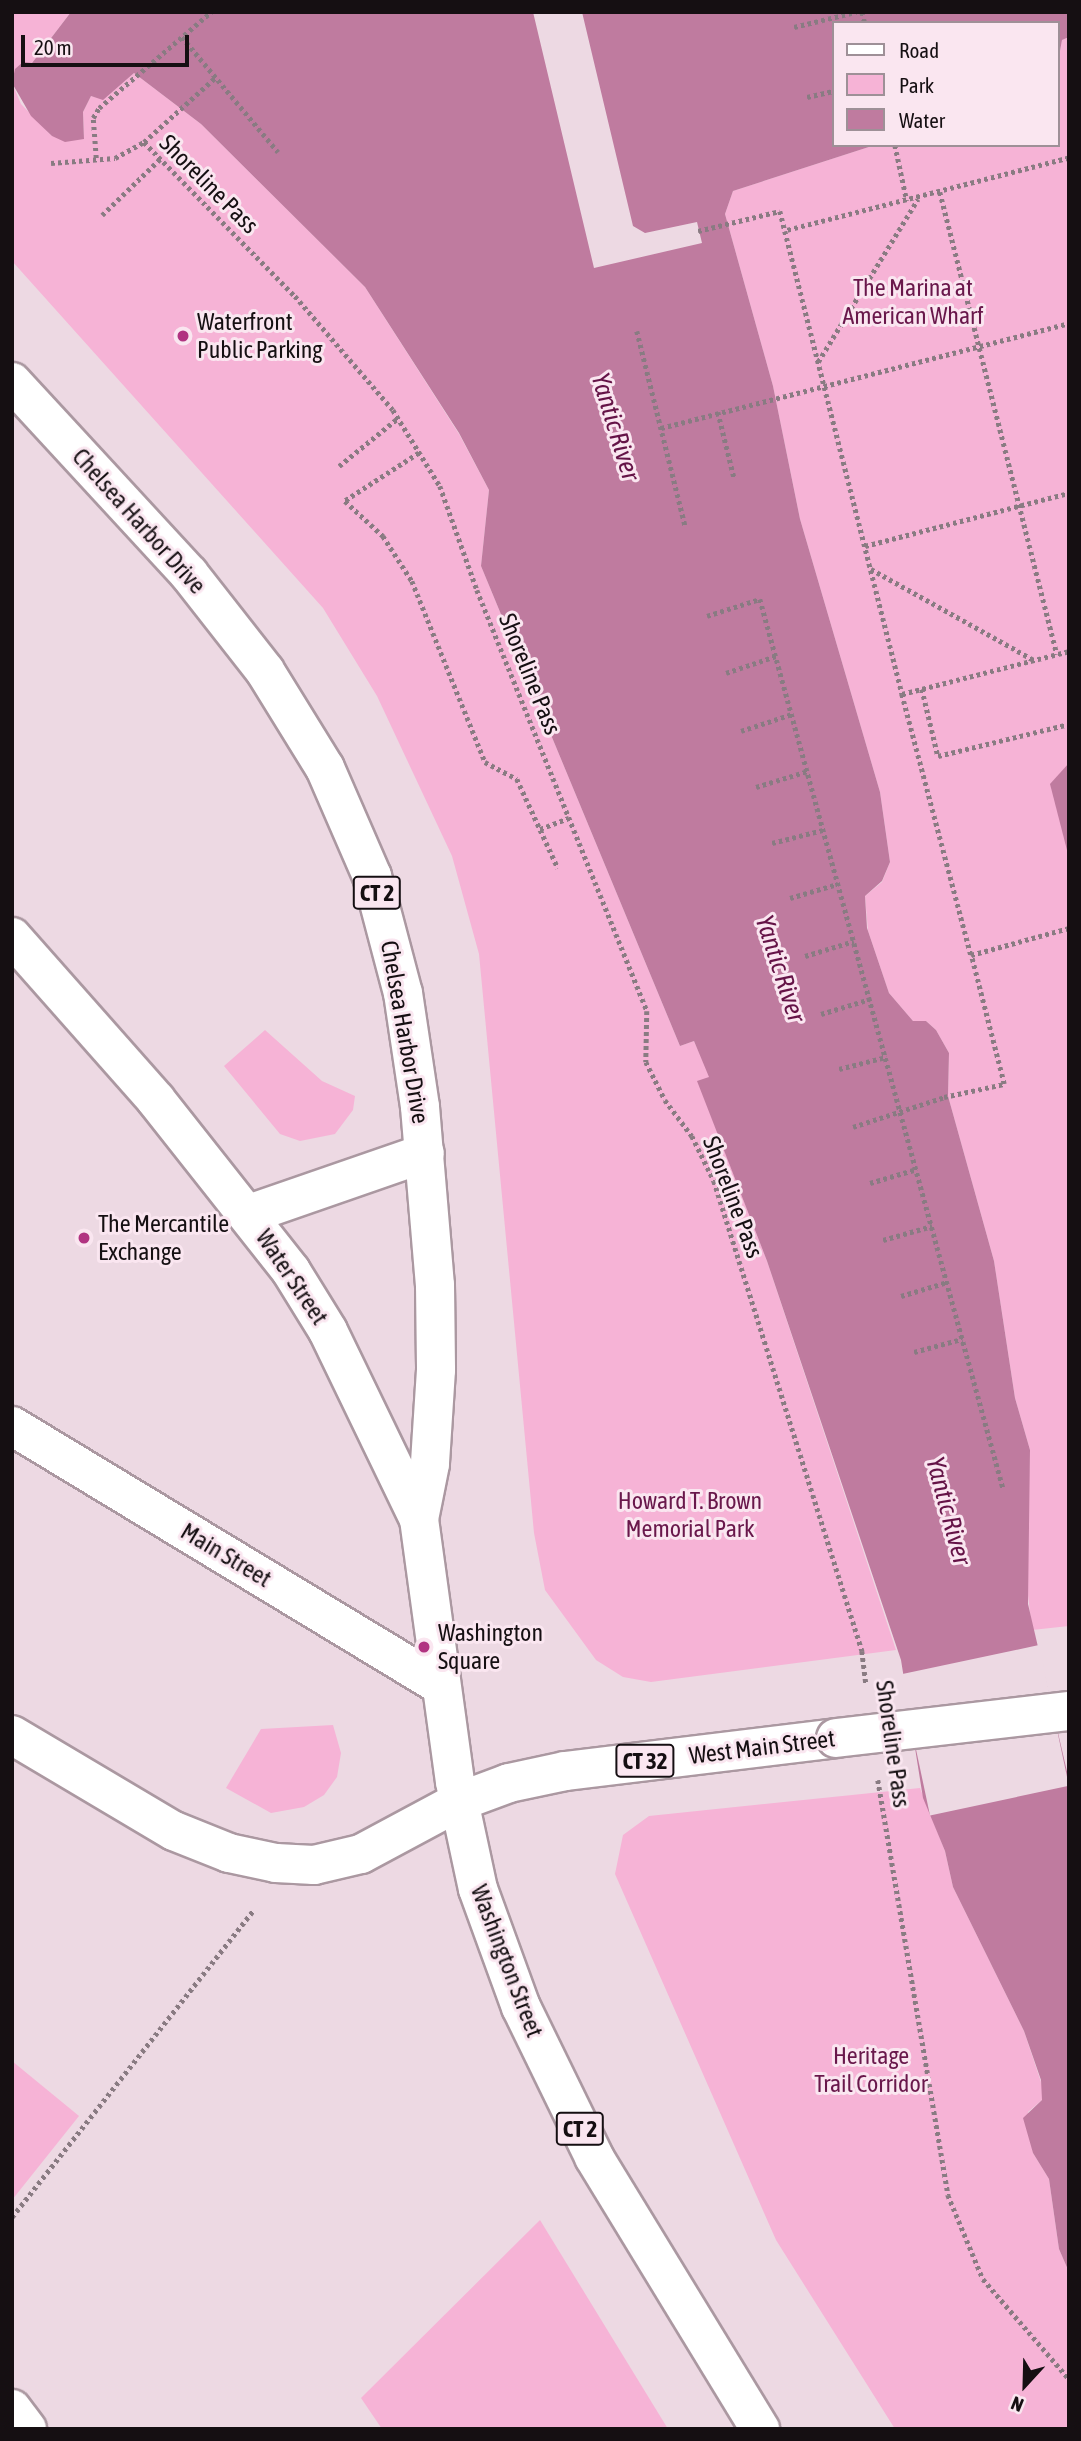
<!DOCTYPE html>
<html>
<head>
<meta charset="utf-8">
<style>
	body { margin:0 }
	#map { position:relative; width:1081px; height:2441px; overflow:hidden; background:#edd9e3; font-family:"Asap Condensed",sans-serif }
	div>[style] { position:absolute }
	.green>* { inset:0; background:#f6b3d6 }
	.water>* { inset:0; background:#bf7b9f }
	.pier>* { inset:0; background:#edd9e3; transform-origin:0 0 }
	.path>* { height:4.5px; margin-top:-2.25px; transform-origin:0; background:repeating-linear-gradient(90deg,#897b82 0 3.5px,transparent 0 7px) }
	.roads { filter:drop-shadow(2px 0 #ab98a1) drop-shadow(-2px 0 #ab98a1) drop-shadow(0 2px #ab98a1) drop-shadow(0 -2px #ab98a1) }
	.minor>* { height:38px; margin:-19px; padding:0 19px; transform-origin:19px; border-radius:19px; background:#fff }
	.major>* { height:38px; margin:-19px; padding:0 19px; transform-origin:19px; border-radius:19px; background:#fff }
	.highway>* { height:38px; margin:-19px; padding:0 19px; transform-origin:19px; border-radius:19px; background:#fff }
	.bridges { filter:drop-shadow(2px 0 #ab98a1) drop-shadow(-2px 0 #ab98a1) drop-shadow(0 2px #ab98a1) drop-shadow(0 -2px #ab98a1) }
	.major-bridge>* { height:38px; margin:-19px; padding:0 19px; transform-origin:19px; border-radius:19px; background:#fff }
	.dots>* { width:19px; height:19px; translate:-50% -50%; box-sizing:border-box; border:4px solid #fae6f0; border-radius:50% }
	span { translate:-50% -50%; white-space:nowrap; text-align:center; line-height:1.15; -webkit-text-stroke:6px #fae6f0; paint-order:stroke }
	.shield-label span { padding:2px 5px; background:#fae6f0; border:2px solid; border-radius:5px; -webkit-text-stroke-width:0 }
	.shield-label { font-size:23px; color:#150f12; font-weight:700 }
	.street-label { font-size:24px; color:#150f12 }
	.park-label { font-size:24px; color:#69174b }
	.poi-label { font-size:24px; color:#150f12 }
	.left { translate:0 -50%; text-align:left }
	.water-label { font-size:26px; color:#651347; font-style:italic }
	.frame { position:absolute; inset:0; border:14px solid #150f12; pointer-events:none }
	.legend { position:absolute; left:832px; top:21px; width:228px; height:126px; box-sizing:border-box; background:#fae6f0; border:2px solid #9e9097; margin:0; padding:9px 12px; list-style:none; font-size:21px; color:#150f12 }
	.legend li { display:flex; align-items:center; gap:14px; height:35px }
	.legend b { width:35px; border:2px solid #9e9097 }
	.north { position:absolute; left:990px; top:2350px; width:70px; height:70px; -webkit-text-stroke:5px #fae6f0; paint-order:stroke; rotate:202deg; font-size:19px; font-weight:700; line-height:28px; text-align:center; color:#150f12 }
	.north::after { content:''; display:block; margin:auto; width:24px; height:32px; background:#150f12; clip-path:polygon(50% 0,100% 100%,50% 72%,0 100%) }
	.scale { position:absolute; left:21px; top:35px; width:168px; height:32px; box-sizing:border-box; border:4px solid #150f12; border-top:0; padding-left:9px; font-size:21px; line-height:24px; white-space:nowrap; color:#150f12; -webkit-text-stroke:5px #fae6f0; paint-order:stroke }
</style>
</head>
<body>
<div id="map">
	<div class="green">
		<div style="clip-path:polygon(12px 12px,71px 12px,32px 63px,12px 80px)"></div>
		<div style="clip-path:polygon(1069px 37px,1069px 1626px,1032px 1630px,1025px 1569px,1030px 1450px,1015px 1398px,994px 1261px,948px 1096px,949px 1053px,936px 1030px,926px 1021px,913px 1021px,889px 993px,868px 931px,865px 896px,882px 882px,890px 862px,880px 792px,800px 519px,773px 386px,725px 214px,733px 191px,875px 145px,1058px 145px,1058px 62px,1062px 40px)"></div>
		<div style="clip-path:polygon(134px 73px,201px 124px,365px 287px,459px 434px,489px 490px,481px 566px,680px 1046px,694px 1041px,710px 1077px,698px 1082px,767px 1261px,896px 1650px,651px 1682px,623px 1677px,596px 1660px,545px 1590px,534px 1533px,479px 954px,452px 856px,377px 696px,323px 608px,12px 261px,12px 83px,21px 104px,52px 136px,84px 139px,83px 112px,91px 96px,103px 99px)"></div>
		<div style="clip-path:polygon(265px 1030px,322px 1081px,355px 1096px,353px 1110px,335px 1134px,300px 1141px,280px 1134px,224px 1066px)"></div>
		<div style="clip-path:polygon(333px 1725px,341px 1753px,337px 1777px,324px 1795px,304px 1807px,271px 1813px,226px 1788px,261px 1729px)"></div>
		<div style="clip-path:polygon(920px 1788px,945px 1851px,953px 1887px,1024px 2031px,1043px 2088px,1042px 2100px,1028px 2112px,1033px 2153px,1049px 2179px,1059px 2249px,1069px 2272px,1069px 2429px,895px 2429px,776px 2240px,615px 1874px,623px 1835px,649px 1816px)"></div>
		<div style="clip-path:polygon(12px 2061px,79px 2116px,12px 2200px)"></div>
		<div style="clip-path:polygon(540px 2220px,668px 2429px,382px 2429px,361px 2398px)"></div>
	</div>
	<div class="water">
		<div style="clip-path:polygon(71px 12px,1069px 12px,1069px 37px,1062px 40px,1058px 62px,1058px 23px,834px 23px,834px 145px,875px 145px,733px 191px,725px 214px,773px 386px,800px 519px,880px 792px,890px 862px,882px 881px,865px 896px,867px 928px,889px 993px,913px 1021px,926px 1021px,936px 1030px,949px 1053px,948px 1096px,994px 1261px,1015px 1398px,1030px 1450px,1028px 1604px,1069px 1780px,1069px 2272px,1059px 2249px,1049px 2179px,1033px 2153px,1023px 2118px,1042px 2100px,1041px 2080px,1024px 2031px,953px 1887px,945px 1851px,923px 1798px,901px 1660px,767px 1261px,697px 1081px,709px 1077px,694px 1041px,680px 1046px,481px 566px,489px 490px,459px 433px,365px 287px,201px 124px,134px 73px,103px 100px,91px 96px,83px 112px,84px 139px,65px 142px,52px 136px,31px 116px,12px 83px,15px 69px,23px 62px,32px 63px)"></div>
		<div style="clip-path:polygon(1069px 763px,1069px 858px,1050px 784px)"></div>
	</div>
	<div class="pier">
		<div style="clip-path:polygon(533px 12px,582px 12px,633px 226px,645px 233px,697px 222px,702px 243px,594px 268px)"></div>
		<div style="left:1039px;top:1645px;width:144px;height:142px;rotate:78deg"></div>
	</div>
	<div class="path">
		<div style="left:862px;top:12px;width:11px;rotate:75deg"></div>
		<div style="left:794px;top:27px;width:64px;rotate:-13.6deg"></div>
		<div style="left:182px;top:37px;width:150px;rotate:50.1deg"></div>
		<div style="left:807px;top:97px;width:28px;rotate:-13deg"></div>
		<div style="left:144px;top:142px;width:97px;rotate:-42.1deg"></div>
		<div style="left:895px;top:145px;width:57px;rotate:77.9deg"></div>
		<div style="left:96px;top:158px;width:40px;rotate:-94.3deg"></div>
		<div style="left:93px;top:118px;width:12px;rotate:-59deg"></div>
		<div style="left:99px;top:108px;width:148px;rotate:-40.6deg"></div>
		<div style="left:1069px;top:158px;width:293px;rotate:165.6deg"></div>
		<div style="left:785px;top:231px;width:478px;rotate:75.8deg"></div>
		<div style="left:902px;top:694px;width:172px;rotate:-14.4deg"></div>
		<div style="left:51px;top:163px;width:64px;rotate:-4.5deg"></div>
		<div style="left:115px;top:158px;width:33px;rotate:-29deg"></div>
		<div style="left:144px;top:142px;width:216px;rotate:45.6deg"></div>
		<div style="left:295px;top:296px;width:150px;rotate:49.3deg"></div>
		<div style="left:393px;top:410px;width:89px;rotate:58.3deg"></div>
		<div style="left:440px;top:486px;width:110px;rotate:70.4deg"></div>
		<div style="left:477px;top:590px;width:454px;rotate:68deg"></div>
		<div style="left:647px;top:1011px;width:51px;rotate:91.1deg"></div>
		<div style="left:646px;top:1062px;width:42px;rotate:63.4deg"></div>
		<div style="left:665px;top:1100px;width:45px;rotate:53.1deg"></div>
		<div style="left:692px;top:1136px;width:50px;rotate:63.9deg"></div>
		<div style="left:714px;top:1181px;width:493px;rotate:72.5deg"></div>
		<div style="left:862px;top:1651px;width:34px;rotate:83deg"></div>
		<div style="left:940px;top:192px;width:477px;rotate:75.8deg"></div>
		<div style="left:102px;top:215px;width:81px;rotate:-44deg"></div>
		<div style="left:698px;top:231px;width:84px;rotate:-13.7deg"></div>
		<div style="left:780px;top:211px;width:21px;rotate:76deg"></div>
		<div style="left:637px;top:331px;width:200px;rotate:76.1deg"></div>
		<div style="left:818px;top:362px;width:191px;rotate:-58.5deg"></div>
		<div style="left:718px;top:412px;width:67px;rotate:76.2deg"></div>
		<div style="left:661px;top:428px;width:421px;rotate:-14.4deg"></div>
		<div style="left:419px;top:453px;width:88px;rotate:147deg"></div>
		<div style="left:345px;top:501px;width:52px;rotate:42.6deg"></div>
		<div style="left:383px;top:536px;width:54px;rotate:57.2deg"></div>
		<div style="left:412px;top:581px;width:195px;rotate:68deg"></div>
		<div style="left:485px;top:762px;width:36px;rotate:28deg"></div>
		<div style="left:517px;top:779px;width:98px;rotate:65.3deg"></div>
		<div style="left:339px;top:466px;width:76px;rotate:-39.1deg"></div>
		<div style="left:865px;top:546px;width:211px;rotate:-14.6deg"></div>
		<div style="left:871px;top:569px;width:187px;rotate:29.2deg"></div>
		<div style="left:707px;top:616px;width:56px;rotate:-17.8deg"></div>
		<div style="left:760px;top:599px;width:922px;rotate:74.71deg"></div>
		<div style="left:726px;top:673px;width:53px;rotate:-18.8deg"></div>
		<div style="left:922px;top:689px;width:69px;rotate:76.6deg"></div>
		<div style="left:938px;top:756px;width:135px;rotate:-13.7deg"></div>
		<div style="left:902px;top:694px;width:270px;rotate:75.2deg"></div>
		<div style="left:741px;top:731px;width:54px;rotate:-18.4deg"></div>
		<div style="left:756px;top:787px;width:54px;rotate:-17.1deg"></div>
		<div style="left:540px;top:829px;width:31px;rotate:-21deg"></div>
		<div style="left:772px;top:843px;width:53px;rotate:-14.3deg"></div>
		<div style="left:790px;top:898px;width:50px;rotate:-16.3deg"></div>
		<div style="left:805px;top:956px;width:51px;rotate:-17deg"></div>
		<div style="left:821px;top:1014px;width:51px;rotate:-17deg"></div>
		<div style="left:839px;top:1069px;width:49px;rotate:-14.3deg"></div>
		<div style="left:853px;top:1127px;width:96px;rotate:-18.2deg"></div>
		<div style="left:944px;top:1097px;width:61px;rotate:-12.2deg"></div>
		<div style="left:1004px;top:1084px;width:133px;rotate:-104.3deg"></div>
		<div style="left:971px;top:955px;width:102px;rotate:-15.4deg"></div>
		<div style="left:870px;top:1183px;width:49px;rotate:-16.6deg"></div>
		<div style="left:883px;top:1240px;width:51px;rotate:-15.9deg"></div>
		<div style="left:901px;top:1296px;width:48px;rotate:-16.9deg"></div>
		<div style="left:914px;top:1352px;width:50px;rotate:-15.2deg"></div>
		<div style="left:878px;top:1780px;width:421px;rotate:80.4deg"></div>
		<div style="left:948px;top:2195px;width:91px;rotate:67.4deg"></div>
		<div style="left:983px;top:2279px;width:132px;rotate:49.3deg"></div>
		<div style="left:12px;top:2217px;width:391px;rotate:-51.8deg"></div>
	</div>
	<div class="roads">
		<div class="minor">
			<div style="left:12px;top:1426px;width:500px;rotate:31.18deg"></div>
			<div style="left:12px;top:1735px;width:188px;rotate:30.7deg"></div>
			<div style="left:174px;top:1831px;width:59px;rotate:21.8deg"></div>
			<div style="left:229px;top:1853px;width:48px;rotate:12deg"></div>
			<div style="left:276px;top:1863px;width:38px;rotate:3deg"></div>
			<div style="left:314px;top:1865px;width:48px;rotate:-13.2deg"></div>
			<div style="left:361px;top:1854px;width:110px;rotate:-28.2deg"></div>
			<div style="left:12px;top:2409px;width:25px;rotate:53deg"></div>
		</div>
		<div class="major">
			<div style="left:458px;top:1802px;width:54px;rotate:-20.4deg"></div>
			<div style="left:509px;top:1783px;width:57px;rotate:-12.1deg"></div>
			<div style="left:565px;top:1771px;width:273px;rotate:-6.9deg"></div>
		</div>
		<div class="highway">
			<div style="left:12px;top:382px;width:261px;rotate:47.3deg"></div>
			<div style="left:189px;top:574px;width:123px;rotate:51.9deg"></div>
			<div style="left:265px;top:671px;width:114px;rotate:58.3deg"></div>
			<div style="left:325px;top:768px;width:118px;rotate:66.5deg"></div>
			<div style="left:372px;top:876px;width:121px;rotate:75.2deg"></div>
			<div style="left:403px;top:993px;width:115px;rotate:81.5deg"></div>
			<div style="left:420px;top:1107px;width:179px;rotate:85.2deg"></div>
			<div style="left:435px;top:1285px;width:85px;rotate:89.3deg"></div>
			<div style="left:436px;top:1370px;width:94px;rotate:93.7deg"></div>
			<div style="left:430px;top:1464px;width:56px;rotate:101.3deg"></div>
			<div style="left:419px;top:1519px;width:265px;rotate:82.2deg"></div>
			<div style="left:455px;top:1782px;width:109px;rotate:77.9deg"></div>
			<div style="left:478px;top:1889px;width:126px;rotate:70deg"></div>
			<div style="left:521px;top:2007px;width:167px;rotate:64deg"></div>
			<div style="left:594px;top:2157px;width:319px;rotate:58.6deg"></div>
			<div style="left:12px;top:937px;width:217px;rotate:48.5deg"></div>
			<div style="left:156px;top:1100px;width:218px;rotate:51.7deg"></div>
			<div style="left:291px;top:1271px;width:70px;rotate:58.3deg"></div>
			<div style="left:328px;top:1331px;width:209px;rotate:64.2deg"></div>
			<div style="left:249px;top:1214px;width:186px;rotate:-19.1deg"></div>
		</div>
	</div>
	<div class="bridges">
		<div class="major-bridge">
			<div style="left:836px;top:1738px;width:235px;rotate:-6.6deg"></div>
		</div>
	</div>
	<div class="dots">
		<div style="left:183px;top:336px;background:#b13381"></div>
		<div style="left:84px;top:1238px;background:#b13381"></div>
		<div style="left:424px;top:1647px;background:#b13381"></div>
	</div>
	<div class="shield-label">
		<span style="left:377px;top:893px">CT 2</span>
		<span style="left:645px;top:1761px">CT 32</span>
		<span style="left:580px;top:2129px">CT 2</span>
	</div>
	<div class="street-label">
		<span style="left:209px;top:184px;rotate:45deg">Shoreline Pass</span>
		<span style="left:139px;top:521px;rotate:48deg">Chelsea Harbor Drive</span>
		<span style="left:530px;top:674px;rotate:68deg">Shoreline Pass</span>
		<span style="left:405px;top:1032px;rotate:80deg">Chelsea Harbor Drive</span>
		<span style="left:733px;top:1197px;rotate:69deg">Shoreline Pass</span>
		<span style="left:292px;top:1277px;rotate:56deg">Water Street</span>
		<span style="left:226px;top:1555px;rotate:31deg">Main Street</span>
		<span style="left:893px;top:1744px;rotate:82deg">Shoreline Pass</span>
		<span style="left:762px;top:1747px;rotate:-7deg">West Main Street</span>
		<span style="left:507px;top:1961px;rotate:69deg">Washington Street</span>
	</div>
	<div class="park-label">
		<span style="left:913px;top:302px">The Marina at<br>American Wharf</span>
		<span style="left:690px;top:1515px">Howard T. Brown<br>Memorial Park</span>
		<span style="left:871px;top:2070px">Heritage<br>Trail Corridor</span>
	</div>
	<div class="poi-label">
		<span class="left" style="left:197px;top:336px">Waterfront<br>Public Parking</span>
		<span class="left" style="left:98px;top:1238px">The Mercantile<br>Exchange</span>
		<span class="left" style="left:438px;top:1647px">Washington<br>Square</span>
	</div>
	<div class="water-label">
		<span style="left:615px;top:427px;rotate:73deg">Yantic River</span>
		<span style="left:780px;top:969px;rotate:72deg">Yantic River</span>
		<span style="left:948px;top:1511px;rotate:75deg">Yantic River</span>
	</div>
	<div class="frame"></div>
	<ul class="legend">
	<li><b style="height:9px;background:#fff"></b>Road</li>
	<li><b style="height:19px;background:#f6b3d6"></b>Park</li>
	<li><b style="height:19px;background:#bf7b9f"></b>Water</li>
	</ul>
	<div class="north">N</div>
	<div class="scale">20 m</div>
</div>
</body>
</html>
